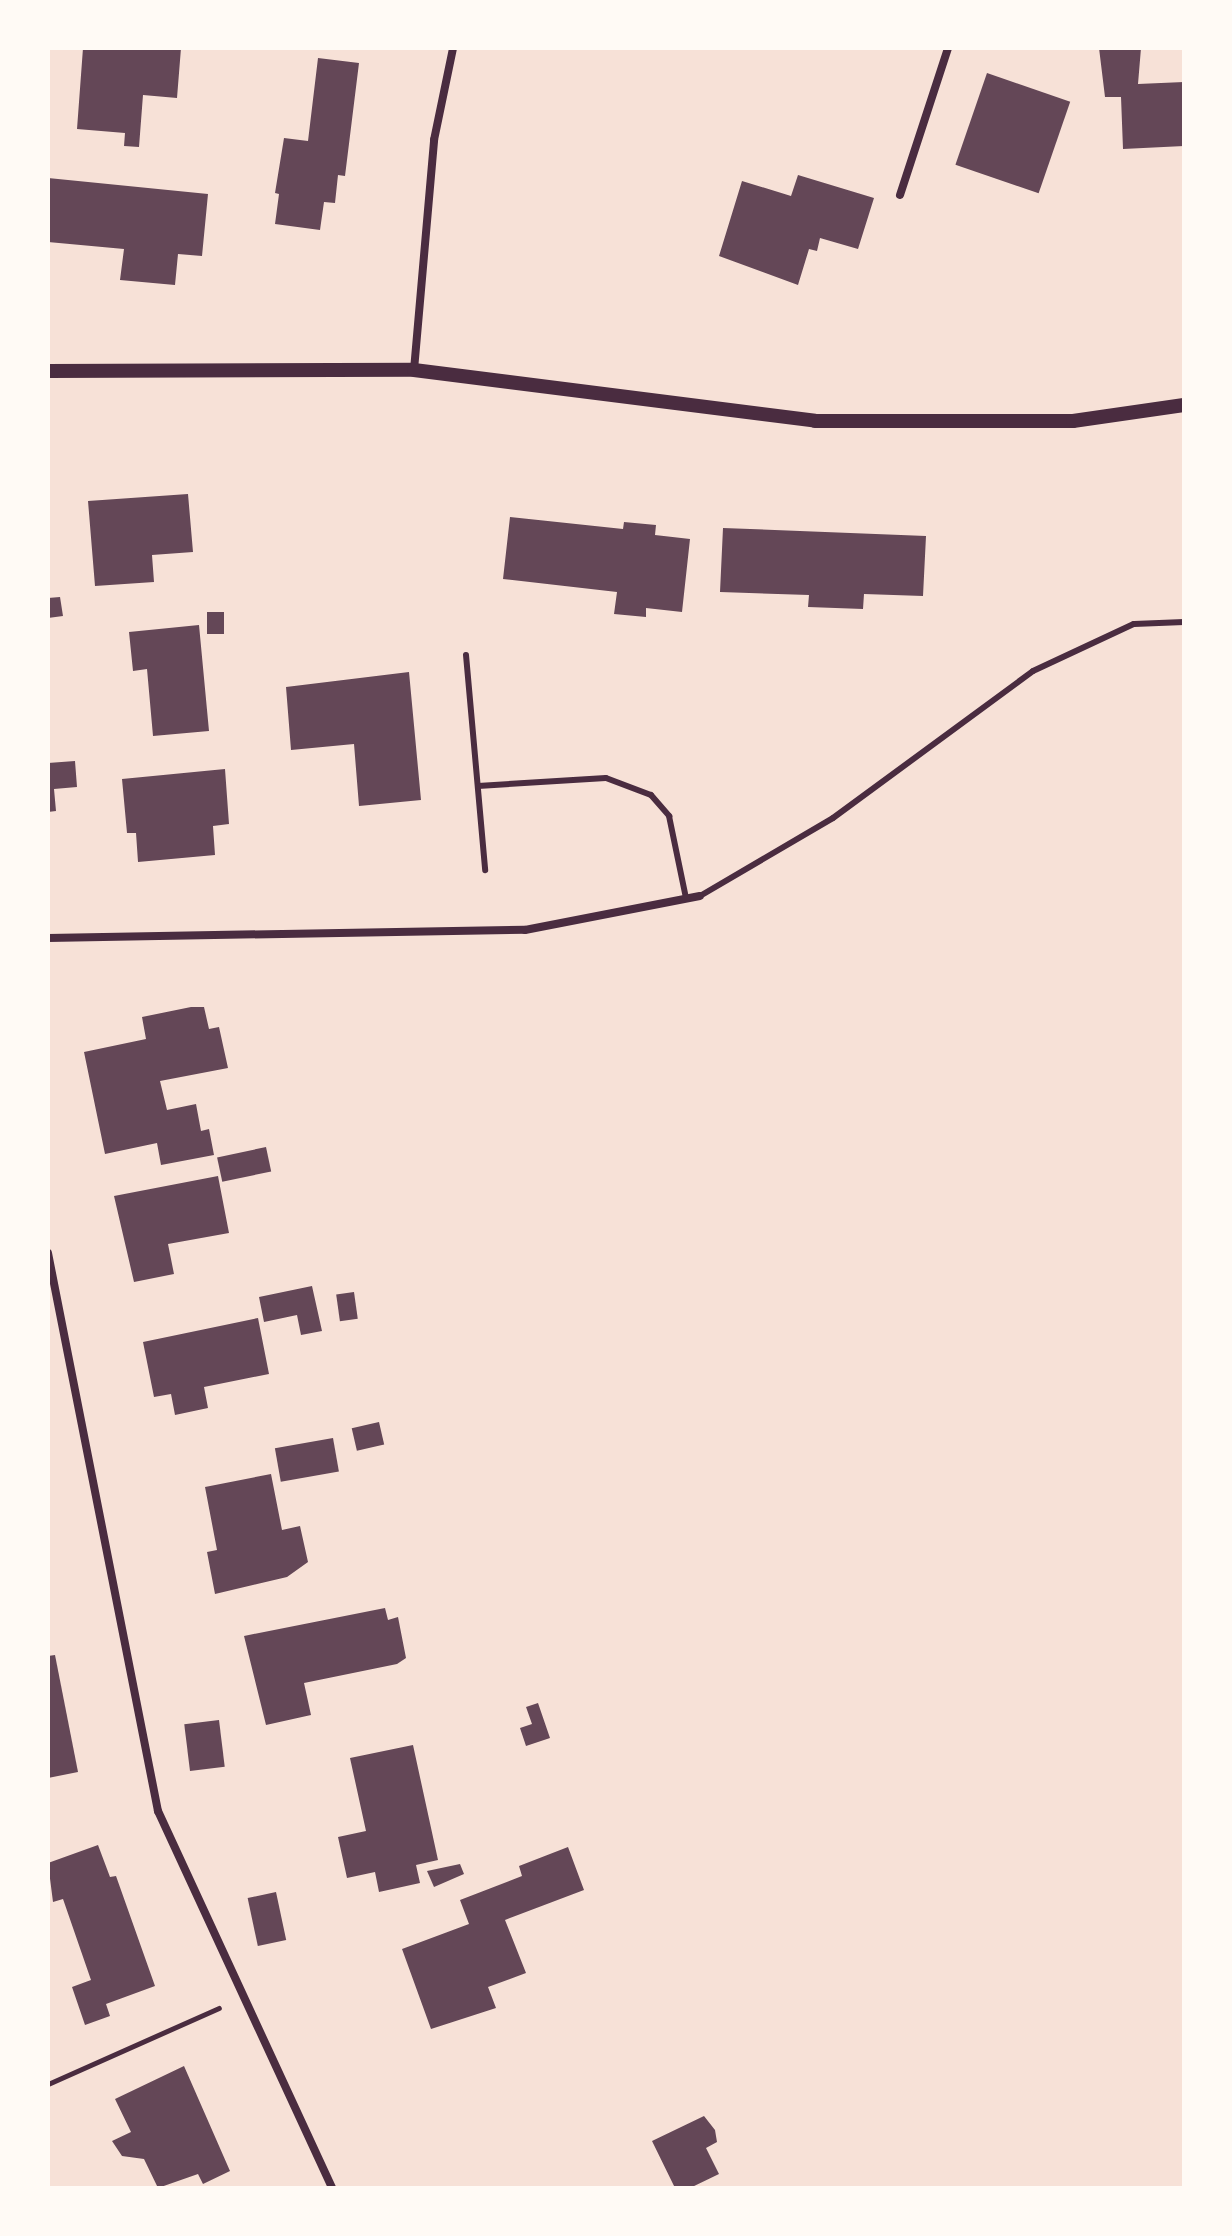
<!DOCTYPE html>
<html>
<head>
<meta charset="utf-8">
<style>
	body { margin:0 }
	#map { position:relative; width:1232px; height:2236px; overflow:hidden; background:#f7e1d7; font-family:"Exo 2",sans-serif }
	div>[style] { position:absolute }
	.building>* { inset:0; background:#644757; transform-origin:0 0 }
	.path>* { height:5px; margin:-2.5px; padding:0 2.5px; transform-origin:2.5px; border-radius:2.5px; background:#4a2c40 }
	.service>* { height:6px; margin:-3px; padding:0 3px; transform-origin:3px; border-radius:3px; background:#4a2c40 }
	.minor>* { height:8px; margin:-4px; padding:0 4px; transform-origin:4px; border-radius:4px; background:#4a2c40 }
	.tertiary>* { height:14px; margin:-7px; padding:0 7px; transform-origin:7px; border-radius:7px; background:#4a2c40 }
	span { translate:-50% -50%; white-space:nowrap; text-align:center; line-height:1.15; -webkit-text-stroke:6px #fffaf5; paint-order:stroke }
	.frame { position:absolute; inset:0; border:50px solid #fffaf5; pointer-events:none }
</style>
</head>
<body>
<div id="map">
	<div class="building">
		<div style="clip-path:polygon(83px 48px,181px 48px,177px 98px,143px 95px,139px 147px,124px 146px,125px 133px,77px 129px)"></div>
		<div style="clip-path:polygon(1099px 48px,1141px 48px,1138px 84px,1184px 82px,1184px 146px,1123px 149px,1121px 97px,1105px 97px)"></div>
		<div style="clip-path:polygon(318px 58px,359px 63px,345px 176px,338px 175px,335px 203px,324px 202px,320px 230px,275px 224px,279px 194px,275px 193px,284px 138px,308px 141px)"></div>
		<div style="left:987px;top:73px;width:88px;height:97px;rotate:19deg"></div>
		<div style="clip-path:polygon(798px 175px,874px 198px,858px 249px,820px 238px,817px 251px,809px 249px,798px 285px,719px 256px,742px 181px,791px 196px)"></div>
		<div style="clip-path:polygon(48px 178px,208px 194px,202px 256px,178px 254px,175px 285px,120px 280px,124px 249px,48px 242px)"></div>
		<div style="clip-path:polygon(188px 494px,193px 552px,152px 555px,154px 582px,95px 586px,88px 501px)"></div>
		<div style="clip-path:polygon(510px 517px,623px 529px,624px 522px,656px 525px,655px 535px,690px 539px,682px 612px,646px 608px,646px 617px,614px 614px,617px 592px,503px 579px)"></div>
		<div style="clip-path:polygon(723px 528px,926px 536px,923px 596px,864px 594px,863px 609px,808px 607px,809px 595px,720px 592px)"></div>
		<div style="clip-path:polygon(60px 597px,63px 616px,48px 618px,48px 598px)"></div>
		<div style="left:224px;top:612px;width:22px;height:17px;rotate:90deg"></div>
		<div style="clip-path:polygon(199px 625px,209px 731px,153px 736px,147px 669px,133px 671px,129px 632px)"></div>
		<div style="clip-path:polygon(409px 672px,421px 800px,359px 806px,354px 744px,291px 750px,286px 687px)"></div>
		<div style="clip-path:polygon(75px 761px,77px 787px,54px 789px,56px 811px,48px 812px,48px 763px)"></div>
		<div style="clip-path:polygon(225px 769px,229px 824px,213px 826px,215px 855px,138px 862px,136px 833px,127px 833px,122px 779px)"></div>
		<div style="clip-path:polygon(191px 1007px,204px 1007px,209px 1029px,219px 1027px,228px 1068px,160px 1081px,167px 1110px,196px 1104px,201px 1131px,209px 1129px,214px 1155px,161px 1165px,157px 1143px,105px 1154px,84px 1052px,146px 1039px,142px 1017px)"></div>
		<div style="left:266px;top:1147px;width:25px;height:50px;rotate:78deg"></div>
		<div style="clip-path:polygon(218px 1176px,229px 1233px,168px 1244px,174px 1274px,134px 1282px,114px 1196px)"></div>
		<div style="clip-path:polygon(312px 1286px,322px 1331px,301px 1335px,297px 1315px,264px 1322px,259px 1297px)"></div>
		<div style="left:354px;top:1292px;width:27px;height:18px;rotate:82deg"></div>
		<div style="clip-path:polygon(258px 1318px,269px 1374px,204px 1387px,208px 1408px,175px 1415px,171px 1394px,154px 1397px,143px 1342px)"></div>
		<div style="left:379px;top:1422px;width:23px;height:28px;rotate:77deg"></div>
		<div style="left:333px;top:1438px;width:34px;height:59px;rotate:80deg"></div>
		<div style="clip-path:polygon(271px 1474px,282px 1530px,300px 1526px,308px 1562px,287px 1577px,215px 1594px,207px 1552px,217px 1550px,205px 1487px)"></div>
		<div style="clip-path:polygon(385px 1608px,388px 1620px,398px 1617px,406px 1658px,397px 1664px,304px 1683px,311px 1715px,266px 1725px,244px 1636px)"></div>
		<div style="clip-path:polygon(55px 1655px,78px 1772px,48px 1778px,48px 1656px)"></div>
		<div style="clip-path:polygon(538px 1703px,550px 1738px,526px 1746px,520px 1728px,532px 1724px,526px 1707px)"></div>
		<div style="left:219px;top:1720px;width:47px;height:35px;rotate:83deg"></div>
		<div style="clip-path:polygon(413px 1745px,438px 1860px,416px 1865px,420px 1883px,379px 1892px,375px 1872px,347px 1878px,338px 1837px,366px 1831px,350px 1758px)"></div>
		<div style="clip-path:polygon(98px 1845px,110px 1877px,116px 1876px,155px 1986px,106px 2004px,110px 2016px,85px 2025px,72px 1987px,91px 1980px,63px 1899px,53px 1902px,48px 1863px)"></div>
		<div style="clip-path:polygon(568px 1847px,584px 1890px,505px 1920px,526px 1973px,488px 1987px,496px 2008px,431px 2029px,402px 1949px,469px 1924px,460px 1900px,522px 1876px,519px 1866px)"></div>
		<div style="clip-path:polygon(460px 1864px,464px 1874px,434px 1887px,427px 1871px)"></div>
		<div style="left:276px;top:1892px;width:49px;height:29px;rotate:78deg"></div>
		<div style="clip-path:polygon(184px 2066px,230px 2171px,203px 2184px,198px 2174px,158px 2188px,144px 2159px,122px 2156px,112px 2141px,131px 2132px,115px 2099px)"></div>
		<div style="clip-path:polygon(704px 2116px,715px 2130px,717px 2142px,706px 2148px,719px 2174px,690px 2188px,675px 2188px,652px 2141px)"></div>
	</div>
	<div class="path">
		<div style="left:48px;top:2084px;width:187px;rotate:-24deg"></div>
	</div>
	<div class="service">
		<div style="left:466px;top:655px;width:216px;rotate:84.9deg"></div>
		<div style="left:478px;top:786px;width:128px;rotate:-3.6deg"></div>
		<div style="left:606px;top:778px;width:48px;rotate:20.7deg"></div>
		<div style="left:651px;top:795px;width:28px;rotate:49deg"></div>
		<div style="left:669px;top:816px;width:84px;rotate:78.3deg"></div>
		<div style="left:700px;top:896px;width:154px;rotate:-30.4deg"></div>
		<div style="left:833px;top:818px;width:248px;rotate:-36.3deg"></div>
		<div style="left:1033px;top:671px;width:111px;rotate:-25deg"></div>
		<div style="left:1134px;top:624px;width:50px;rotate:-2.3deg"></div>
	</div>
	<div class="minor">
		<div style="left:900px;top:195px;width:155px;rotate:-71.9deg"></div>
		<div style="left:414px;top:370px;width:231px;rotate:-85deg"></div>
		<div style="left:434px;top:140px;width:94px;rotate:-78.3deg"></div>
		<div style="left:48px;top:938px;width:477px;rotate:-1deg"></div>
		<div style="left:525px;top:930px;width:178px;rotate:-11deg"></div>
		<div style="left:48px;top:1253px;width:569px;rotate:78.85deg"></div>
		<div style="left:158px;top:1811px;width:415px;rotate:65.2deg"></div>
	</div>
	<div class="tertiary">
		<div style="left:48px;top:371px;width:366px;rotate:-0.2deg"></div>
		<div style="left:414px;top:370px;width:404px;rotate:7.2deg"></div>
		<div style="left:815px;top:421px;width:258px"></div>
		<div style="left:1073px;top:421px;width:112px;rotate:-8.2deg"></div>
	</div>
	<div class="frame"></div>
</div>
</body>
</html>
